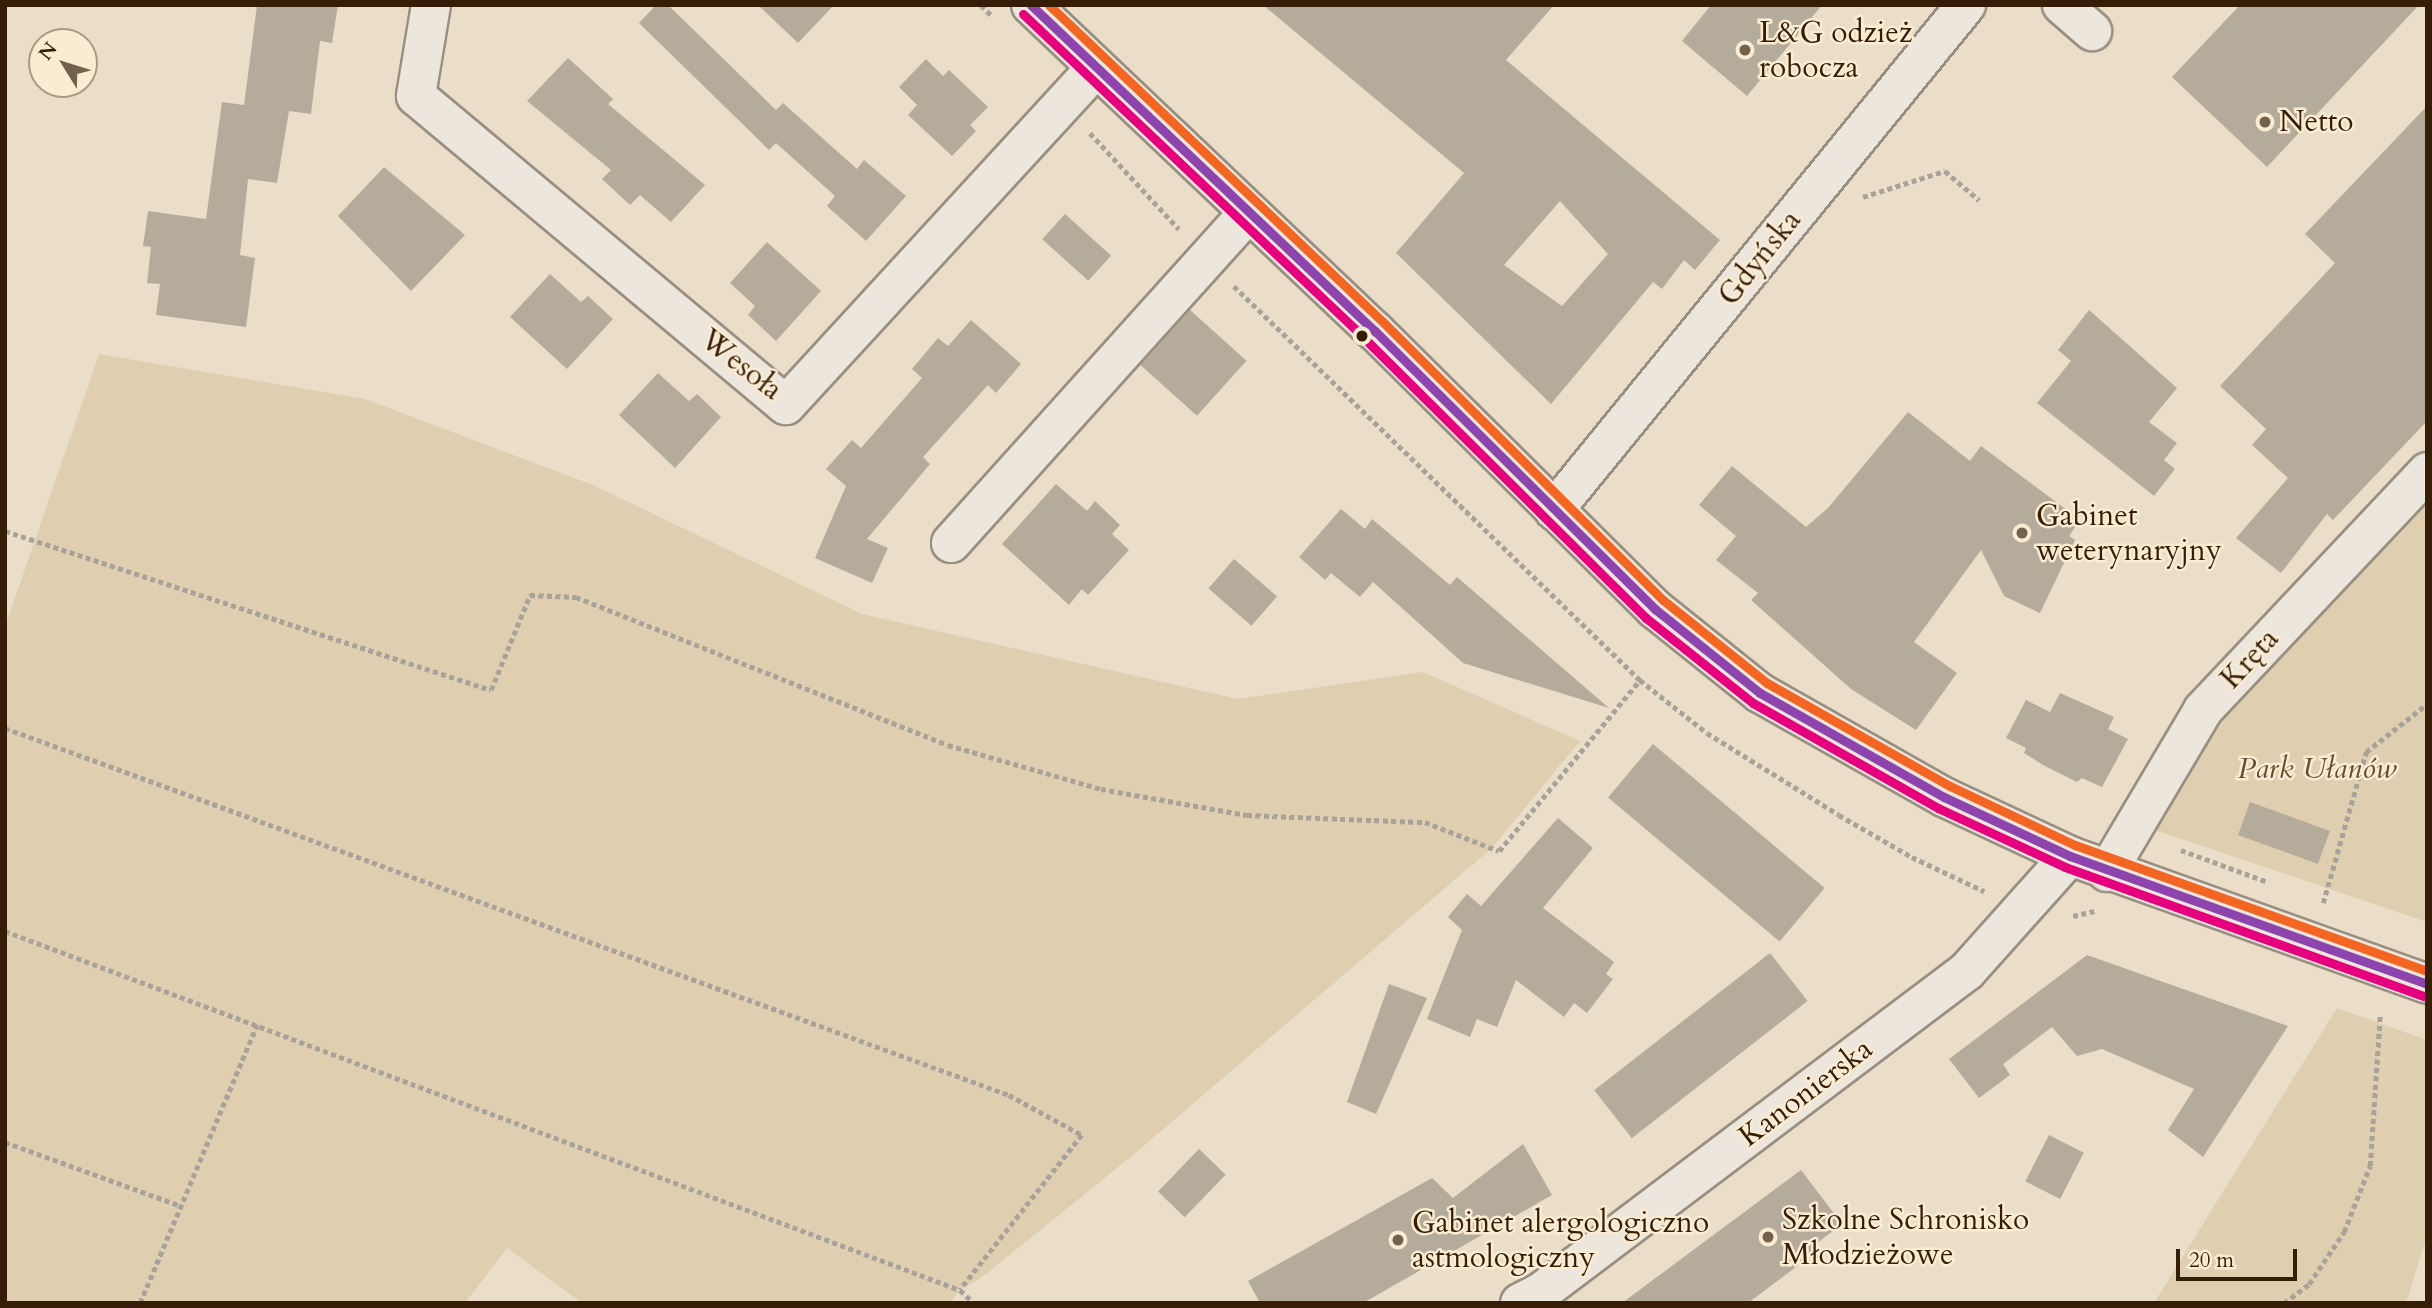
<!DOCTYPE html>
<html>
<head>
<meta charset="utf-8">
<style>
	body { margin:0 }
	#map { position:relative; width:2432px; height:1308px; overflow:hidden; background:#eadec9; font-family:Cardo,serif }
	div>[style] { position:absolute }
	.green>* { inset:0; background:#e0ceb1 }
	.building>* { inset:0; background:#b5ab9b; transform-origin:0 0 }
	.path>* { height:4.5px; margin-top:-2.25px; transform-origin:0; background:repeating-linear-gradient(90deg,#a9a298 0 5px,transparent 0 8.5px) }
	.roads { filter:drop-shadow(2px 0 #998f80) drop-shadow(-2px 0 #998f80) drop-shadow(0 2px #998f80) drop-shadow(0 -2px #998f80) }
	.minor>* { height:38px; margin:-19px; padding:0 19px; transform-origin:19px; border-radius:19px; background:#ede6dd }
	.bus-1>* { height:9px; margin:-4.5px; padding:0 4.5px; transform-origin:4.5px; border-radius:4.5px; background:#8e44ad }
	.bus-2>* { height:9px; margin:-4.5px; padding:0 4.5px; transform-origin:4.5px; border-radius:4.5px; background:#e5007d }
	.bus-3>* { height:9px; margin:-4.5px; padding:0 4.5px; transform-origin:4.5px; border-radius:4.5px; background:#f26522 }
	.dots>* { width:19px; height:19px; translate:-50% -50%; box-sizing:border-box; border:4px solid #faecd3; border-radius:50% }
	span { translate:-50% -50%; white-space:nowrap; text-align:center; line-height:1.15; -webkit-text-stroke:5px #faecd3; paint-order:stroke }
	.poi-label { font-size:30px; color:#351d08 }
	.left { translate:0 -50%; text-align:left }
	.street-label { font-size:30px; color:#351d08 }
	.park-label { font-size:30px; color:#664e35; font-style:italic }
	.frame { position:absolute; inset:0; border:7px solid #351d08; pointer-events:none }
	.north { position:absolute; left:28px; top:28px; width:70px; height:70px; box-sizing:border-box; background:#faecd3; border:2px solid #ab9982; border-radius:50%; rotate:308deg; font-size:19px; font-weight:700; line-height:28px; text-align:center; color:#351d08 }
	.north::after { content:''; display:block; margin:auto; width:24px; height:32px; background:#74614c; clip-path:polygon(50% 0,100% 100%,50% 72%,0 100%) }
	.scale { position:absolute; left:2176px; top:1249px; width:121px; height:32px; box-sizing:border-box; border:4px solid #351d08; border-top:0; padding-left:9px; font-size:21px; line-height:24px; white-space:nowrap; color:#351d08; -webkit-text-stroke:5px #faecd3; paint-order:stroke }
</style>
</head>
<body>
<div id="map">
	<div class="green">
		<div style="clip-path:polygon(99px 354px,365px 399px,593px 485px,862px 614px,1238px 699px,1423px 672px,1580px 741px,1492px 848px,1133px 1155px,981px 1278px,960px 1290px,950px 1303px,582px 1303px,507px 1248px,465px 1303px,5px 1303px,5px 627px)"></div>
		<div style="clip-path:polygon(2427px 494px,2427px 922px,2149px 828px,2226px 706px)"></div>
		<div style="clip-path:polygon(2337px 1008px,2427px 1040px,2427px 1236px,2406px 1303px,2154px 1303px)"></div>
	</div>
	<div class="building">
		<div style="clip-path:polygon(257px 5px,338px 5px,332px 43px,320px 41px,311px 114px,289px 111px,277px 183px,248px 179px,240px 255px,255px 258px,246px 327px,156px 315px,160px 284px,147px 283px,151px 247px,143px 246px,148px 211px,206px 219px,222px 102px,244px 105px)"></div>
		<div style="clip-path:polygon(656px 5px,668px 5px,776px 110px,783px 103px,857px 169px,864px 160px,906px 196px,866px 241px,827px 206px,835px 196px,776px 143px,769px 150px,639px 23px)"></div>
		<div style="clip-path:polygon(758px 5px,834px 5px,798px 43px)"></div>
		<div style="clip-path:polygon(evenodd,1263px 5px,1554px 5px,1506px 60px,1720px 240px,1695px 270px,1684px 260px,1662px 289px,1653px 282px,1551px 404px,1396px 253px,1464px 173px,1263px 5px,1560px 201px,1608px 254px,1562px 306px,1504px 265px,1560px 201px)"></div>
		<div style="clip-path:polygon(1711px 5px,1822px 5px,1747px 96px,1682px 41px)"></div>
		<div style="clip-path:polygon(2240px 5px,2419px 5px,2267px 167px,2172px 77px)"></div>
		<div style="clip-path:polygon(568px 58px,613px 99px,608px 104px,705px 185px,671px 222px,640px 195px,630px 205px,602px 179px,611px 170px,527px 101px)"></div>
		<div style="clip-path:polygon(926px 59px,943px 76px,949px 70px,988px 107px,970px 125px,976px 131px,952px 156px,908px 115px,917px 105px,899px 87px)"></div>
		<div style="clip-path:polygon(2427px 106px,2427px 421px,2333px 520px,2327px 514px,2281px 573px,2236px 538px,2288px 478px,2252px 445px,2266px 429px,2220px 386px,2335px 263px,2305px 234px)"></div>
		<div style="clip-path:polygon(384px 167px,465px 235px,411px 291px,338px 216px)"></div>
		<div style="left:1065px;top:214px;width:62px;height:34px;rotate:42deg"></div>
		<div style="clip-path:polygon(767px 242px,821px 291px,776px 341px,748px 315px,755px 306px,730px 283px)"></div>
		<div style="clip-path:polygon(550px 274px,581px 302px,588px 296px,613px 319px,567px 369px,510px 317px)"></div>
		<div style="left:1190px;top:310px;width:76px;height:74px;rotate:42deg"></div>
		<div style="clip-path:polygon(2089px 310px,2177px 388px,2149px 422px,2177px 443px,2164px 460px,2175px 469px,2154px 496px,2037px 403px,2071px 361px,2058px 350px)"></div>
		<div style="clip-path:polygon(971px 320px,1021px 364px,996px 393px,988px 385px,923px 457px,930px 464px,867px 539px,888px 548px,872px 583px,815px 558px,846px 486px,826px 469px,852px 440px,861px 448px,922px 378px,912px 369px,938px 338px,948px 346px)"></div>
		<div style="clip-path:polygon(658px 373px,689px 401px,697px 394px,721px 417px,675px 468px,619px 415px)"></div>
		<div style="clip-path:polygon(1908px 412px,1970px 461px,1981px 446px,2080px 520px,2069px 536px,2075px 540px,2040px 613px,2004px 596px,1981px 550px,1914px 642px,1957px 673px,1916px 730px,1851px 689px,1751px 600px,1758px 593px,1716px 560px,1736px 536px,1699px 505px,1732px 466px,1806px 527px,1828px 508px)"></div>
		<div style="clip-path:polygon(1056px 484px,1087px 511px,1095px 501px,1120px 525px,1112px 534px,1129px 550px,1088px 595px,1082px 589px,1069px 605px,1002px 544px)"></div>
		<div style="clip-path:polygon(1341px 509px,1365px 529px,1372px 519px,1450px 585px,1457px 577px,1609px 708px,1463px 663px,1373px 582px,1360px 597px,1331px 573px,1325px 580px,1299px 557px)"></div>
		<div style="left:1234px;top:559px;width:57px;height:39px;rotate:41deg"></div>
		<div style="clip-path:polygon(2060px 693px,2114px 717px,2108px 729px,2128px 739px,2102px 787px,2082px 778px,2077px 782px,2043px 765px,2024px 753px,2026px 748px,2006px 738px,2026px 700px,2050px 712px)"></div>
		<div style="left:1653px;top:744px;width:224px;height:70px;rotate:40deg"></div>
		<div style="left:2250px;top:802px;width:85px;height:35px;rotate:20deg"></div>
		<div style="clip-path:polygon(1558px 818px,1593px 848px,1543px 908px,1614px 962px,1606px 974px,1613px 979px,1587px 1013px,1574px 1003px,1564px 1017px,1516px 980px,1497px 1027px,1477px 1019px,1470px 1037px,1427px 1019px,1462px 930px,1448px 917px,1467px 894px,1481px 906px)"></div>
		<div style="left:1770px;top:953px;width:61px;height:223px;rotate:52deg"></div>
		<div style="clip-path:polygon(2087px 955px,2288px 1026px,2203px 1157px,2168px 1130px,2194px 1089px,2102px 1049px,2077px 1056px,2052px 1027px,2003px 1064px,2010px 1075px,1979px 1098px,1949px 1059px)"></div>
		<div style="clip-path:polygon(1389px 984px,1427px 998px,1376px 1114px,1347px 1102px)"></div>
		<div style="left:2049px;top:1135px;width:39px;height:52px;rotate:27deg"></div>
		<div style="clip-path:polygon(1523px 1144px,1552px 1195px,1363px 1303px,1260px 1303px,1248px 1281px,1432px 1178px,1453px 1198px)"></div>
		<div style="left:1199px;top:1149px;width:37px;height:59px;rotate:44deg"></div>
		<div style="clip-path:polygon(1801px 1170px,1842px 1224px,1812px 1247px,1816px 1252px,1748px 1303px,1622px 1303px)"></div>
	</div>
	<div class="path">
		<div style="left:981px;top:5px;width:17px;rotate:45deg"></div>
		<div style="left:1090px;top:133px;width:131px;rotate:47.2deg"></div>
		<div style="left:1863px;top:197px;width:86px;rotate:-17.6deg"></div>
		<div style="left:1945px;top:171px;width:45px;rotate:40.5deg"></div>
		<div style="left:1234px;top:286px;width:566px;rotate:44.14deg"></div>
		<div style="left:1640px;top:680px;width:85px;rotate:38.3deg"></div>
		<div style="left:1707px;top:733px;width:155px;rotate:31.8deg"></div>
		<div style="left:1839px;top:815px;width:84px;rotate:29.9deg"></div>
		<div style="left:1912px;top:857px;width:80px;rotate:25.3deg"></div>
		<div style="left:5px;top:531px;width:511px;rotate:18.12deg"></div>
		<div style="left:491px;top:690px;width:103px;rotate:-67.7deg"></div>
		<div style="left:530px;top:595px;width:46px;rotate:2.5deg"></div>
		<div style="left:576px;top:597px;width:400px;rotate:21.7deg"></div>
		<div style="left:948px;top:745px;width:159px;rotate:16deg"></div>
		<div style="left:1101px;top:789px;width:148px;rotate:10.1deg"></div>
		<div style="left:1247px;top:815px;width:178px;rotate:2.3deg"></div>
		<div style="left:1425px;top:822px;width:79px;rotate:21.4deg"></div>
		<div style="left:1499px;top:851px;width:222px;rotate:-50.5deg"></div>
		<div style="left:5px;top:728px;width:1069px;rotate:20.08deg"></div>
		<div style="left:1009px;top:1095px;width:83px;rotate:28.7deg"></div>
		<div style="left:1082px;top:1135px;width:197px;rotate:128.2deg"></div>
		<div style="left:2181px;top:850px;width:93px;rotate:20.2deg"></div>
		<div style="left:2323px;top:903px;width:157px;rotate:-74.1deg"></div>
		<div style="left:2366px;top:752px;width:78px;rotate:-38.2deg"></div>
		<div style="left:2073px;top:916px;width:22px;rotate:-13deg"></div>
		<div style="left:5px;top:931px;width:1020px;rotate:20.6deg"></div>
		<div style="left:960px;top:1290px;width:19px;rotate:43deg"></div>
		<div style="left:5px;top:1142px;width:187px;rotate:20deg"></div>
		<div style="left:140px;top:1303px;width:302px;rotate:-67.2deg"></div>
		<div style="left:2284px;top:1303px;width:31px;rotate:-37deg"></div>
		<div style="left:2309px;top:1284px;width:63px;rotate:-56.1deg"></div>
		<div style="left:2344px;top:1232px;width:71px;rotate:-68.5deg"></div>
		<div style="left:2370px;top:1166px;width:152px;rotate:-86.2deg"></div>
	</div>
	<div class="roads">
		<div class="minor">
			<div style="left:431px;top:5px;width:92px;rotate:99.4deg"></div>
			<div style="left:416px;top:96px;width:482px;rotate:39.9deg"></div>
			<div style="left:786px;top:405px;width:458px;rotate:-47.4deg"></div>
			<div style="left:1031px;top:5px;width:474px;rotate:43.5deg"></div>
			<div style="left:1375px;top:331px;width:395px;rotate:44.8deg"></div>
			<div style="left:1655px;top:609px;width:134px;rotate:38.7deg"></div>
			<div style="left:1760px;top:693px;width:211px;rotate:29.5deg"></div>
			<div style="left:1944px;top:797px;width:139px;rotate:25.1deg"></div>
			<div style="left:2070px;top:856px;width:379px;rotate:19.7deg"></div>
			<div style="left:2062px;top:5px;width:40px;rotate:41deg"></div>
			<div style="left:1554px;top:510px;width:652px;rotate:-50.79deg"></div>
			<div style="left:951px;top:543px;width:444px;rotate:-48deg"></div>
			<div style="left:2107px;top:872px;width:188px;rotate:-59.3deg"></div>
			<div style="left:2203px;top:710px;width:327px;rotate:-46.7deg"></div>
			<div style="left:1520px;top:1303px;width:22px;rotate:-27deg"></div>
			<div style="left:1540px;top:1293px;width:535px;rotate:-37.02deg"></div>
			<div style="left:1967px;top:971px;width:154px;rotate:-48.2deg"></div>
		</div>
	</div>
	<div class="bus-1">
		<div style="left:1031px;top:5px;width:474px;rotate:43.5deg"></div>
		<div style="left:1375px;top:331px;width:395px;rotate:44.8deg"></div>
		<div style="left:1655px;top:609px;width:134px;rotate:38.7deg"></div>
		<div style="left:1760px;top:693px;width:211px;rotate:29.5deg"></div>
		<div style="left:1944px;top:797px;width:139px;rotate:25.1deg"></div>
		<div style="left:2070px;top:856px;width:379px;rotate:19.7deg"></div>
	</div>
	<div class="bus-2">
		<div style="left:1023px;top:14px;width:473px;rotate:43.5deg"></div>
		<div style="left:1366px;top:340px;width:395px;rotate:44.8deg"></div>
		<div style="left:1646px;top:618px;width:137px;rotate:38.5deg"></div>
		<div style="left:1753px;top:703px;width:213px;rotate:29.6deg"></div>
		<div style="left:1938px;top:808px;width:140px;rotate:24.9deg"></div>
		<div style="left:2065px;top:867px;width:381px;rotate:19.8deg"></div>
	</div>
	<div class="bus-3">
		<div style="left:1049px;top:5px;width:460px;rotate:43.5deg"></div>
		<div style="left:1383px;top:322px;width:395px;rotate:44.8deg"></div>
		<div style="left:1663px;top:600px;width:133px;rotate:38.6deg"></div>
		<div style="left:1767px;top:683px;width:210px;rotate:29.4deg"></div>
		<div style="left:1950px;top:786px;width:138px;rotate:25.3deg"></div>
		<div style="left:2075px;top:845px;width:374px;rotate:19.7deg"></div>
	</div>
	<div class="dots">
		<div style="left:1745px;top:50px;background:#74614c"></div>
		<div style="left:2265px;top:122px;background:#74614c"></div>
		<div style="left:1362px;top:336px;background:#351d08"></div>
		<div style="left:2022px;top:533px;background:#74614c"></div>
		<div style="left:1768px;top:1237px;background:#74614c"></div>
		<div style="left:1398px;top:1240px;background:#74614c"></div>
	</div>
	<div class="poi-label">
		<span class="left" style="left:1759px;top:50px">L&amp;G odzież<br>robocza</span>
		<span class="left" style="left:2279px;top:122px">Netto</span>
		<span class="left" style="left:2036px;top:533px">Gabinet<br>weterynaryjny</span>
		<span class="left" style="left:1782px;top:1237px">Szkolne Schronisko<br>Młodzieżowe</span>
		<span class="left" style="left:1412px;top:1240px">Gabinet alergologiczno<br>astmologiczny</span>
	</div>
	<div class="street-label">
		<span style="left:1760px;top:258px;rotate:-51deg">Gdyńska</span>
		<span style="left:741px;top:365px;rotate:38deg">Wesoła</span>
		<span style="left:2250px;top:659px;rotate:-47deg">Kręta</span>
		<span style="left:1806px;top:1093px;rotate:-37deg">Kanonierska</span>
	</div>
	<div class="park-label">
		<span style="left:2317px;top:769px">Park Ułanów</span>
	</div>
	<div class="frame"></div>
	<div class="north">N</div>
	<div class="scale">20 m</div>
</div>
</body>
</html>
